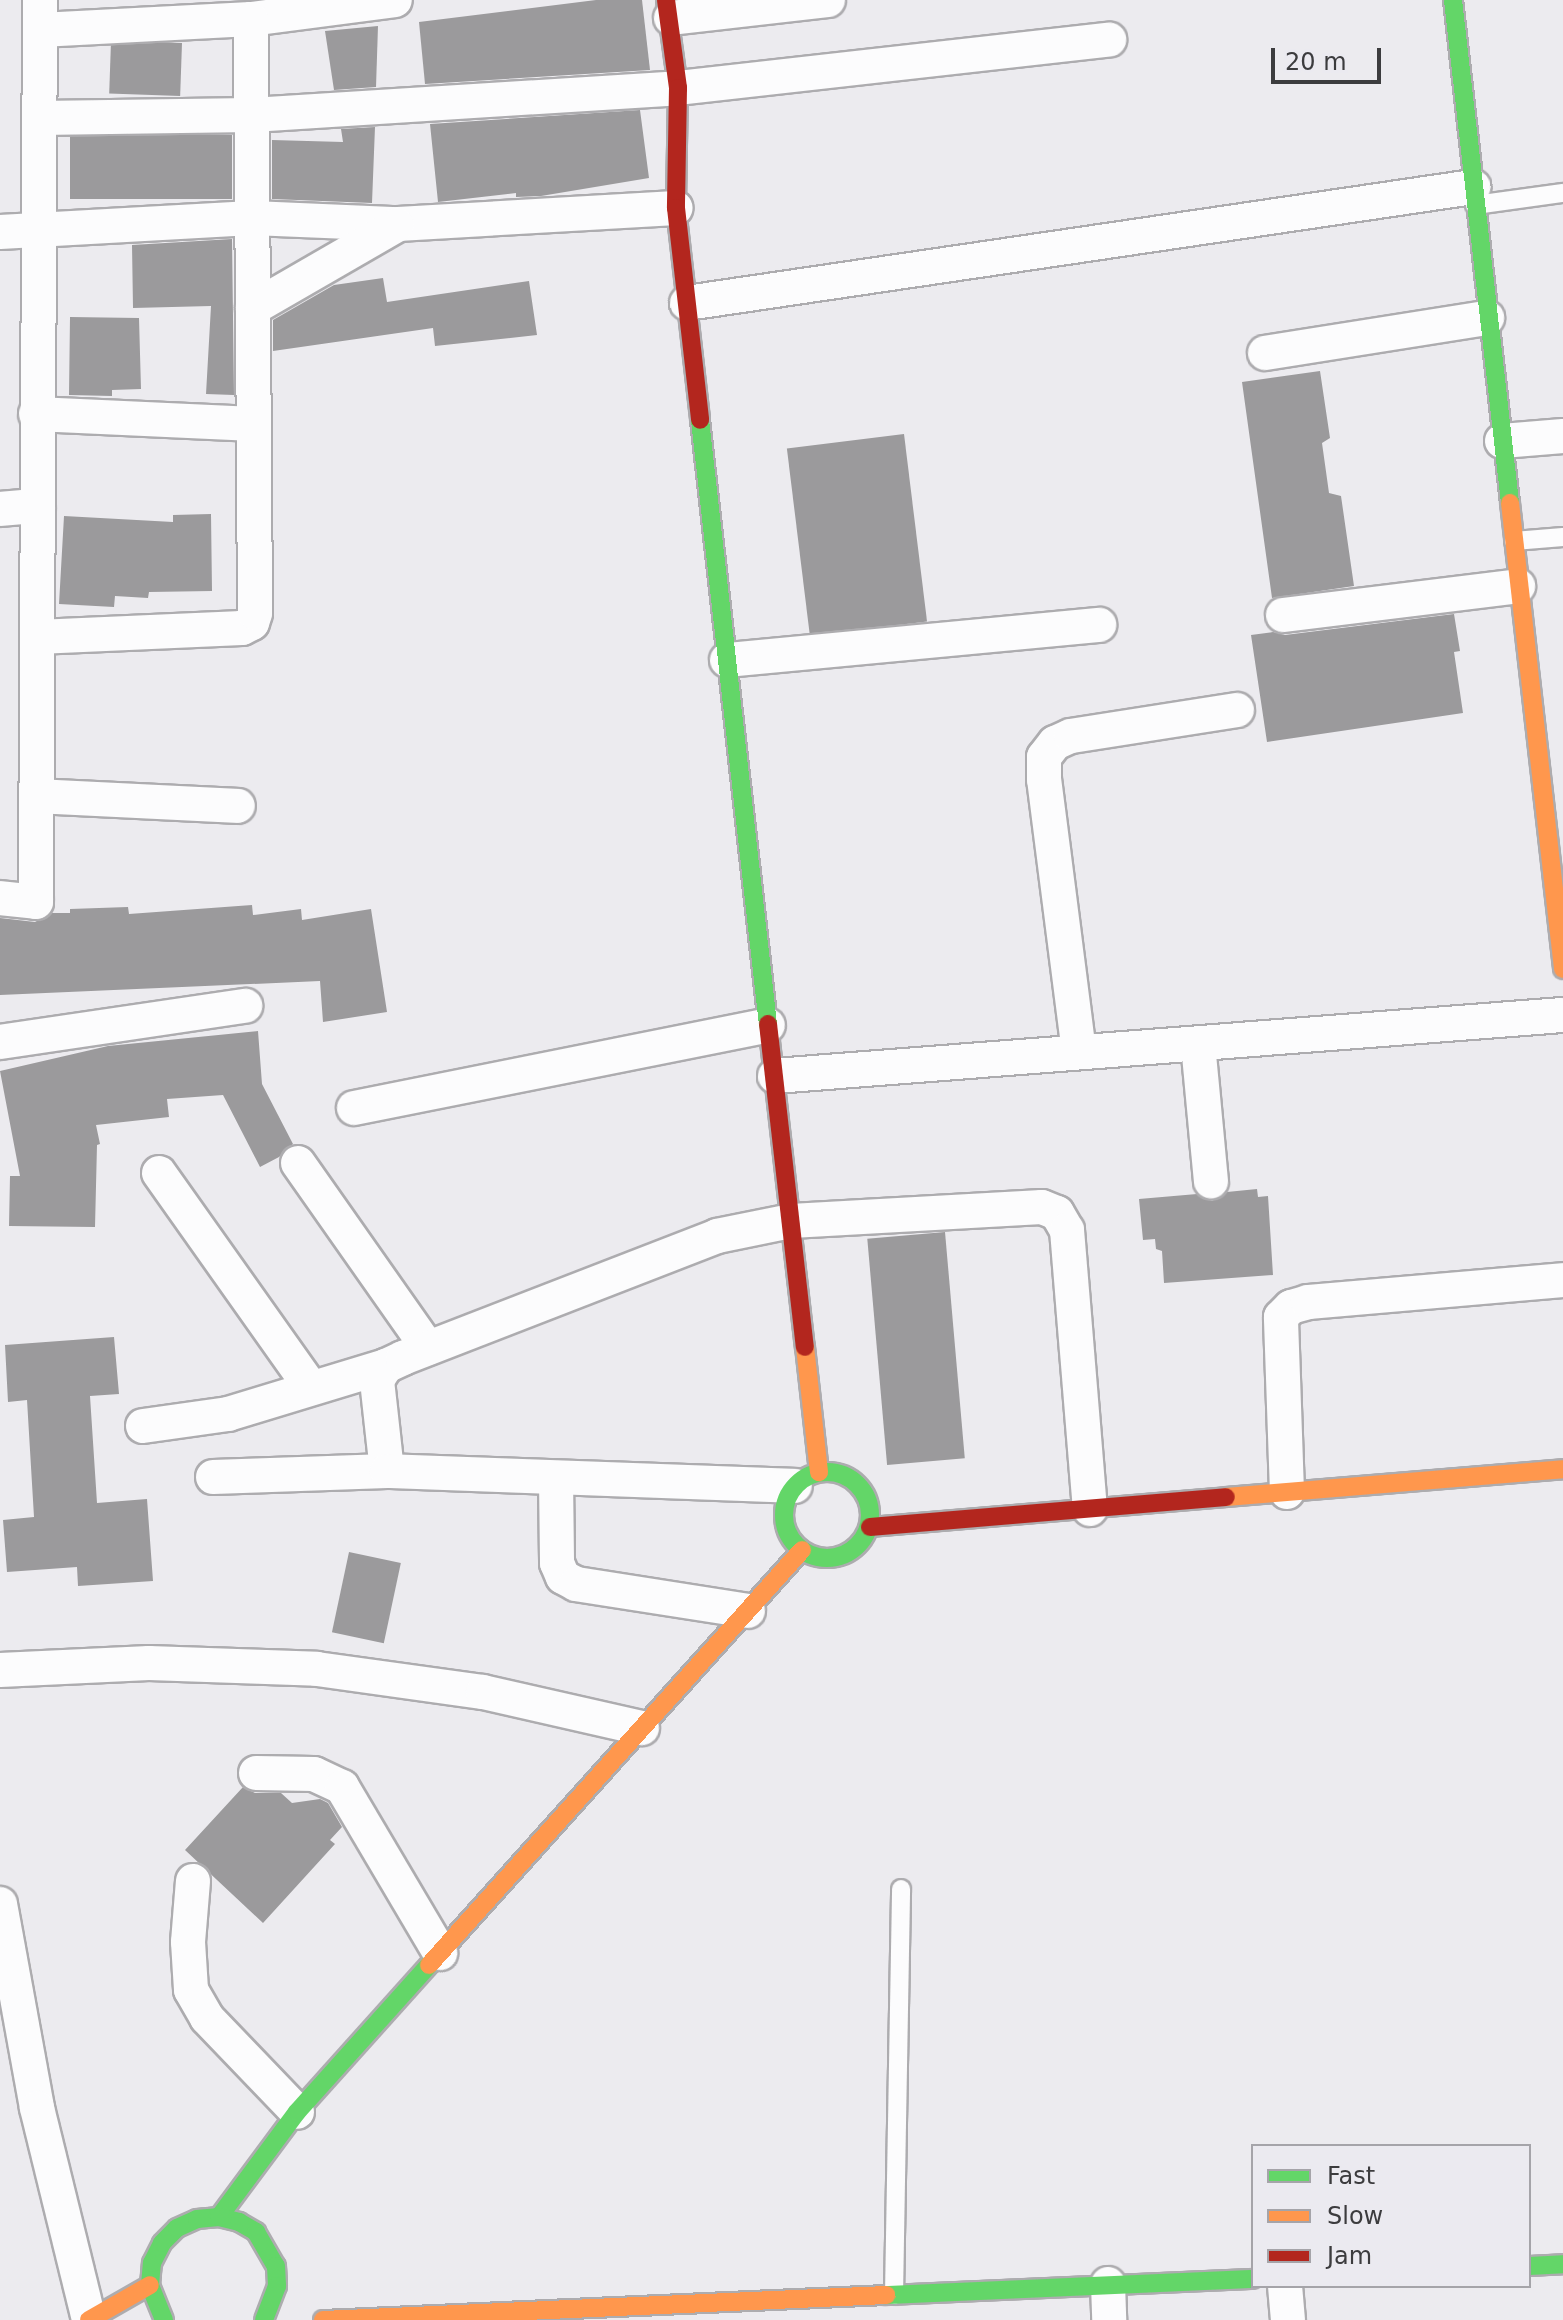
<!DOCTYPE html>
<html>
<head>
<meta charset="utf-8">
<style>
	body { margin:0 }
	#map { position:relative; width:1563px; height:2320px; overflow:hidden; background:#ecebef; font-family:"DejaVu Sans",sans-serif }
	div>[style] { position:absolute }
	.building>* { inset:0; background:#9b9a9c; transform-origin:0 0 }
	.roads { filter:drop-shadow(2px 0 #adacaf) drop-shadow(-2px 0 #adacaf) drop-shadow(0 2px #adacaf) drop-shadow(0 -2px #adacaf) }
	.lane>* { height:18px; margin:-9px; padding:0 9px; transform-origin:9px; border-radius:9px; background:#fcfcfd }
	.street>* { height:34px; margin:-17px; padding:0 17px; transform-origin:17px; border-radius:17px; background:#fcfcfd }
	.fast>* { height:18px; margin:-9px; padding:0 9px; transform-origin:9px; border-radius:9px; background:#63d668 }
	.fast>.ring { margin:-9px; padding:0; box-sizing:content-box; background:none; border:18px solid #63d668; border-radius:50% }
	.slow>* { height:18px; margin:-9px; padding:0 9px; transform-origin:9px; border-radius:9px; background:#ff974d }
	.jam>* { height:18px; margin:-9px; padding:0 9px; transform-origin:9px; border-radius:9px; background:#b3261e }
	span { translate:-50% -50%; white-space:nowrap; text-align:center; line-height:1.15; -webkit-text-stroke:8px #ebeaf0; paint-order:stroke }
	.legend { position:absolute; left:1251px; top:2144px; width:280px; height:144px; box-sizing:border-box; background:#ebeaf0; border:2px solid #a5a4a9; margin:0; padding:10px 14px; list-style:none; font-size:24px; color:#3c3c3e }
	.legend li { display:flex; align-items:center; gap:16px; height:40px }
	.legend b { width:40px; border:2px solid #a5a4a9 }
	.scale { position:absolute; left:1271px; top:48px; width:110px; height:36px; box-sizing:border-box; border:4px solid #3c3c3e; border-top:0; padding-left:10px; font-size:24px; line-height:28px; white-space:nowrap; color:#3c3c3e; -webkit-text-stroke:6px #ebeaf0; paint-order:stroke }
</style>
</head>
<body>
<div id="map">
	<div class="building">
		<div style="clip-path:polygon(596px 0,642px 0,650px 70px,425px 84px,419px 22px)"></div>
		<div style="clip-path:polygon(378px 26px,376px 87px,334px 90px,325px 31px)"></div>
		<div style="left:182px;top:43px;width:53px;height:71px;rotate:92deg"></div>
		<div style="clip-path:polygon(640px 110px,649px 178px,541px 196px,516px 197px,516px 193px,438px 202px,430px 124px)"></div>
		<div style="clip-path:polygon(375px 127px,372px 203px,272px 199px,272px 140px,343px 142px,341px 129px)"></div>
		<div style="left:232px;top:135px;width:64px;height:162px;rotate:90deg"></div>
		<div style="clip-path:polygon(232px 239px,234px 395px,206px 394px,211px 306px,133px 308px,132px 245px)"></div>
		<div style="clip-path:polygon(383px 278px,387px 302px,529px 281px,537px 335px,435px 346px,433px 328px,273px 351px,273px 320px,334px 285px)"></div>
		<div style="clip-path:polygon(70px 317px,139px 318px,141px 389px,112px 390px,112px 396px,69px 395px)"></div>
		<div style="clip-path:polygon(1320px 371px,1330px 438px,1322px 443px,1329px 493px,1341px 496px,1354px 586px,1272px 598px,1242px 382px)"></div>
		<div style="left:904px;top:434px;width:189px;height:118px;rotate:83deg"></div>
		<div style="clip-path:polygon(211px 514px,212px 591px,149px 592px,148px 598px,115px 596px,114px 607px,59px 604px,64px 516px,173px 522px,173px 515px)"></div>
		<div style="clip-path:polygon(1454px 614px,1460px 651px,1454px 652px,1463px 713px,1267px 742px,1251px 635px,1273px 632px,1285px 635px)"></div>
		<div style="clip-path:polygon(252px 905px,253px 915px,301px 909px,302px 920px,371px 909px,387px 1012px,323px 1022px,320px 981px,0 995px,0 918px,35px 922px,52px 913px,70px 913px,70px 909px,128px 907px,129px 914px)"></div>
		<div style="clip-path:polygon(258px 1031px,262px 1084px,293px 1144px,279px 1157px,260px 1167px,223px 1095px,167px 1099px,169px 1117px,96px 1125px,100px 1144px,97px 1145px,95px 1227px,9px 1226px,10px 1176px,20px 1176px,0 1071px,108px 1046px)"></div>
		<div style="clip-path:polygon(1257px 1189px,1258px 1197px,1268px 1196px,1273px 1275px,1164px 1283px,1162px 1251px,1156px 1249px,1155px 1239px,1143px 1240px,1139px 1199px,1197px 1194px,1212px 1201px,1227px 1192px)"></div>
		<div style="left:945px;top:1232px;width:227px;height:78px;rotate:85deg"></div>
		<div style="clip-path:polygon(114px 1337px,119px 1394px,90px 1396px,97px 1503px,147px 1499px,153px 1581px,78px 1586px,77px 1567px,7px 1572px,3px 1520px,34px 1517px,27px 1400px,8px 1402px,5px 1345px)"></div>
		<div style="left:349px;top:1552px;width:53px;height:82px;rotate:12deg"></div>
		<div style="clip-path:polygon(243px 1787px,255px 1793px,281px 1793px,292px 1803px,320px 1799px,328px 1803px,342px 1827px,330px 1840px,335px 1844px,263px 1923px,185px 1850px)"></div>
	</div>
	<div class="roads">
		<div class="lane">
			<div style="left:1475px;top:205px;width:89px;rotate:-7.8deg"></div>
			<div style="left:1514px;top:541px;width:49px;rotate:-4.7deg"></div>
			<div style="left:894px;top:2295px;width:406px;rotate:-89deg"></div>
		</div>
		<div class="street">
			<div style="left:671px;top:18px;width:158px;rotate:-6.5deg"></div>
			<div style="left:40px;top:30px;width:211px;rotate:-3deg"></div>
			<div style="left:251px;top:19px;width:145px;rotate:-7.5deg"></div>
			<div style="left:39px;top:118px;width:213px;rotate:-0.8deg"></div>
			<div style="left:252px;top:115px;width:427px;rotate:-3.6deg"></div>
			<div style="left:678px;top:88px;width:434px;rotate:-6.4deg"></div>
			<div style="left:0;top:232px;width:252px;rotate:-3.2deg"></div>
			<div style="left:252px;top:218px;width:146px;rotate:2.4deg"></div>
			<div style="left:398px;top:224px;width:278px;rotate:-3.3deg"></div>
			<div style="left:687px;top:303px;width:795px;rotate:-8.4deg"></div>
			<div style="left:253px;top:308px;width:166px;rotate:-30deg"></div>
			<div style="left:1265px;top:353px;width:225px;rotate:-9deg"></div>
			<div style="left:36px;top:414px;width:218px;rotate:2.6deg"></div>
			<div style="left:1502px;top:441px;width:61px;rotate:-4.7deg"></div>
			<div style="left:0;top:509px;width:38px;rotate:-5deg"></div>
			<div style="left:1283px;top:615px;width:237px;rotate:-7deg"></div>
			<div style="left:37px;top:637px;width:205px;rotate:-2.5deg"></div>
			<div style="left:242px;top:628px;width:11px;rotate:-27deg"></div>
			<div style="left:252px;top:623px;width:10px;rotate:-73deg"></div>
			<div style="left:255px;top:613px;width:594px;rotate:-90.39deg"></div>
			<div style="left:727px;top:660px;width:374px;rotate:-5.4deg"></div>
			<div style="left:37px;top:796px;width:201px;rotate:2.8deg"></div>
			<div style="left:0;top:898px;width:36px;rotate:6deg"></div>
			<div style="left:36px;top:902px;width:902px;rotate:-89.75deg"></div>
			<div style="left:0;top:1042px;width:248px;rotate:-8.4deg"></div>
			<div style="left:1198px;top:1044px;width:138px;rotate:84.6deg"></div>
			<div style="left:1079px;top:1052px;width:274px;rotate:-97.3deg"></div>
			<div style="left:1044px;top:780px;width:23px;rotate:-90deg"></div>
			<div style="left:1044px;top:757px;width:18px;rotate:-52deg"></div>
			<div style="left:1055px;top:743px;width:17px;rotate:-24deg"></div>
			<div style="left:1071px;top:736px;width:168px;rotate:-8.9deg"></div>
			<div style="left:775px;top:1076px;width:790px;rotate:-4.43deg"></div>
			<div style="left:354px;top:1108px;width:422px;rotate:-11.3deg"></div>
			<div style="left:298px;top:1163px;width:226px;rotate:54.9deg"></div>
			<div style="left:159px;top:1173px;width:263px;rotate:54.7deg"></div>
			<div style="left:143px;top:1426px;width:86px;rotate:-8deg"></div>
			<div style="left:228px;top:1414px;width:165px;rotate:-16.9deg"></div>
			<div style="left:387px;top:1471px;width:92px;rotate:-96.3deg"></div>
			<div style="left:377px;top:1380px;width:17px;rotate:-57deg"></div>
			<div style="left:386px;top:1366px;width:19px;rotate:-25deg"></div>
			<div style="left:403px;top:1358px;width:337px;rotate:-21.2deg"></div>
			<div style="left:717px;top:1236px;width:76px;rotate:-11.5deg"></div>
			<div style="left:791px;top:1221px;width:251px;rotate:-3.2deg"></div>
			<div style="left:1042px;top:1207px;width:16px;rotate:22deg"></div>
			<div style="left:1057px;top:1213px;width:20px;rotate:60deg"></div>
			<div style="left:1067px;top:1230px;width:280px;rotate:85.3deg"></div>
			<div style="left:213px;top:1477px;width:174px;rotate:-2deg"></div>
			<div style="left:387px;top:1471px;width:408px;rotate:2.1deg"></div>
			<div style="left:556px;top:1478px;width:85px;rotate:89.3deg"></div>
			<div style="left:557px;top:1563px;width:15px;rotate:67deg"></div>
			<div style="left:563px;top:1577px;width:15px;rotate:28deg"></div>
			<div style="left:576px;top:1584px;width:174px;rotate:8.9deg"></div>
			<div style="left:1287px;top:1492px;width:175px;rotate:-92deg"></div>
			<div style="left:1281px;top:1317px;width:14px;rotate:-45deg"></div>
			<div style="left:1291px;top:1307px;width:18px;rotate:-16deg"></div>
			<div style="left:1308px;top:1302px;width:256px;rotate:-4.9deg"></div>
			<div style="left:0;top:1670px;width:149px;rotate:-2.7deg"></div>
			<div style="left:149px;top:1663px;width:168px;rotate:2deg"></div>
			<div style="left:317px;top:1669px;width:168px;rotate:7.9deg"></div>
			<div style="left:483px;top:1692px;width:163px;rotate:12.8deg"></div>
			<div style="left:256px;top:1773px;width:58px;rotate:1deg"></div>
			<div style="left:314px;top:1774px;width:31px;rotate:25deg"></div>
			<div style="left:342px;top:1787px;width:193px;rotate:59.4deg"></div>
			<div style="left:193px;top:1881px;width:61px;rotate:94.7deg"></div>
			<div style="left:188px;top:1942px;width:48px;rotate:86.4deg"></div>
			<div style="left:191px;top:1990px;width:32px;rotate:60deg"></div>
			<div style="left:207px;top:2018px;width:130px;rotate:46.2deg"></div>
			<div style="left:0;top:1904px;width:207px;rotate:79.7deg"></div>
			<div style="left:37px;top:2108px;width:218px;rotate:76.2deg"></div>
			<div style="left:1108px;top:2284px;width:36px;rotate:88deg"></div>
			<div style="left:1285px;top:2286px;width:34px;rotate:85deg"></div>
		</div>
		<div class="fast">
			<div style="left:1453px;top:0;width:506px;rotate:83.53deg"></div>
			<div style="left:700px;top:420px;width:608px;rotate:83.58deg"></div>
			<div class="ring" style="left:784px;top:1472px;width:68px;height:68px"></div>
			<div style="left:219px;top:2217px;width:131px;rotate:-53.4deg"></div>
			<div style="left:297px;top:2112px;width:198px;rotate:-48.1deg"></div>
			<div style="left:1529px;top:2266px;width:34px;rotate:-3deg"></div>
			<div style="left:886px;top:2295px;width:367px;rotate:-2.5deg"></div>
			<div style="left:164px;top:2320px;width:38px;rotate:-112deg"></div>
			<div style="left:150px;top:2285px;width:22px;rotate:-85deg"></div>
			<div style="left:152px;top:2263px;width:22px;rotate:-63deg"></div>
			<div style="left:162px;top:2243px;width:21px;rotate:-45deg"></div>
			<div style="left:177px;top:2228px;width:22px;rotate:-24deg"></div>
			<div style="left:197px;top:2219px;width:22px;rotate:-5deg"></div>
			<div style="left:219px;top:2217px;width:21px;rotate:14deg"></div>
			<div style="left:239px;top:2222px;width:20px;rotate:30deg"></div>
			<div style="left:256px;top:2232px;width:39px;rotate:60deg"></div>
			<div style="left:276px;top:2266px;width:20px;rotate:87deg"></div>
			<div style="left:277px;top:2286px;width:36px;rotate:111deg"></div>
		</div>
		<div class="slow">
			<div style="left:1510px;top:503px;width:469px;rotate:83.5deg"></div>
			<div style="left:805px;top:1347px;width:126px;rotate:83.6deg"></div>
			<div style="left:1226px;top:1497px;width:338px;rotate:-4.7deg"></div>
			<div style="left:429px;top:1965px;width:558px;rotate:-48.05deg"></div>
			<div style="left:89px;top:2320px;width:70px;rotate:-29.8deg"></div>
			<div style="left:323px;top:2320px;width:564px;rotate:-2.54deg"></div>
		</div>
		<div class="jam">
			<div style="left:666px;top:0;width:89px;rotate:82.2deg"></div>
			<div style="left:678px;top:88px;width:120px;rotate:91deg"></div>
			<div style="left:676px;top:208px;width:213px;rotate:83.5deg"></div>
			<div style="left:768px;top:1024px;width:325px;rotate:83.5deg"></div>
			<div style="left:870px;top:1527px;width:357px;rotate:-4.8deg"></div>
		</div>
	</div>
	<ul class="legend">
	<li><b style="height:10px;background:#63d668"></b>Fast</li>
	<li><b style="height:10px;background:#ff974d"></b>Slow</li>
	<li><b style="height:10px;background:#b3261e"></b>Jam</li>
	</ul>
	<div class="scale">20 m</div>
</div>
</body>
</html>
